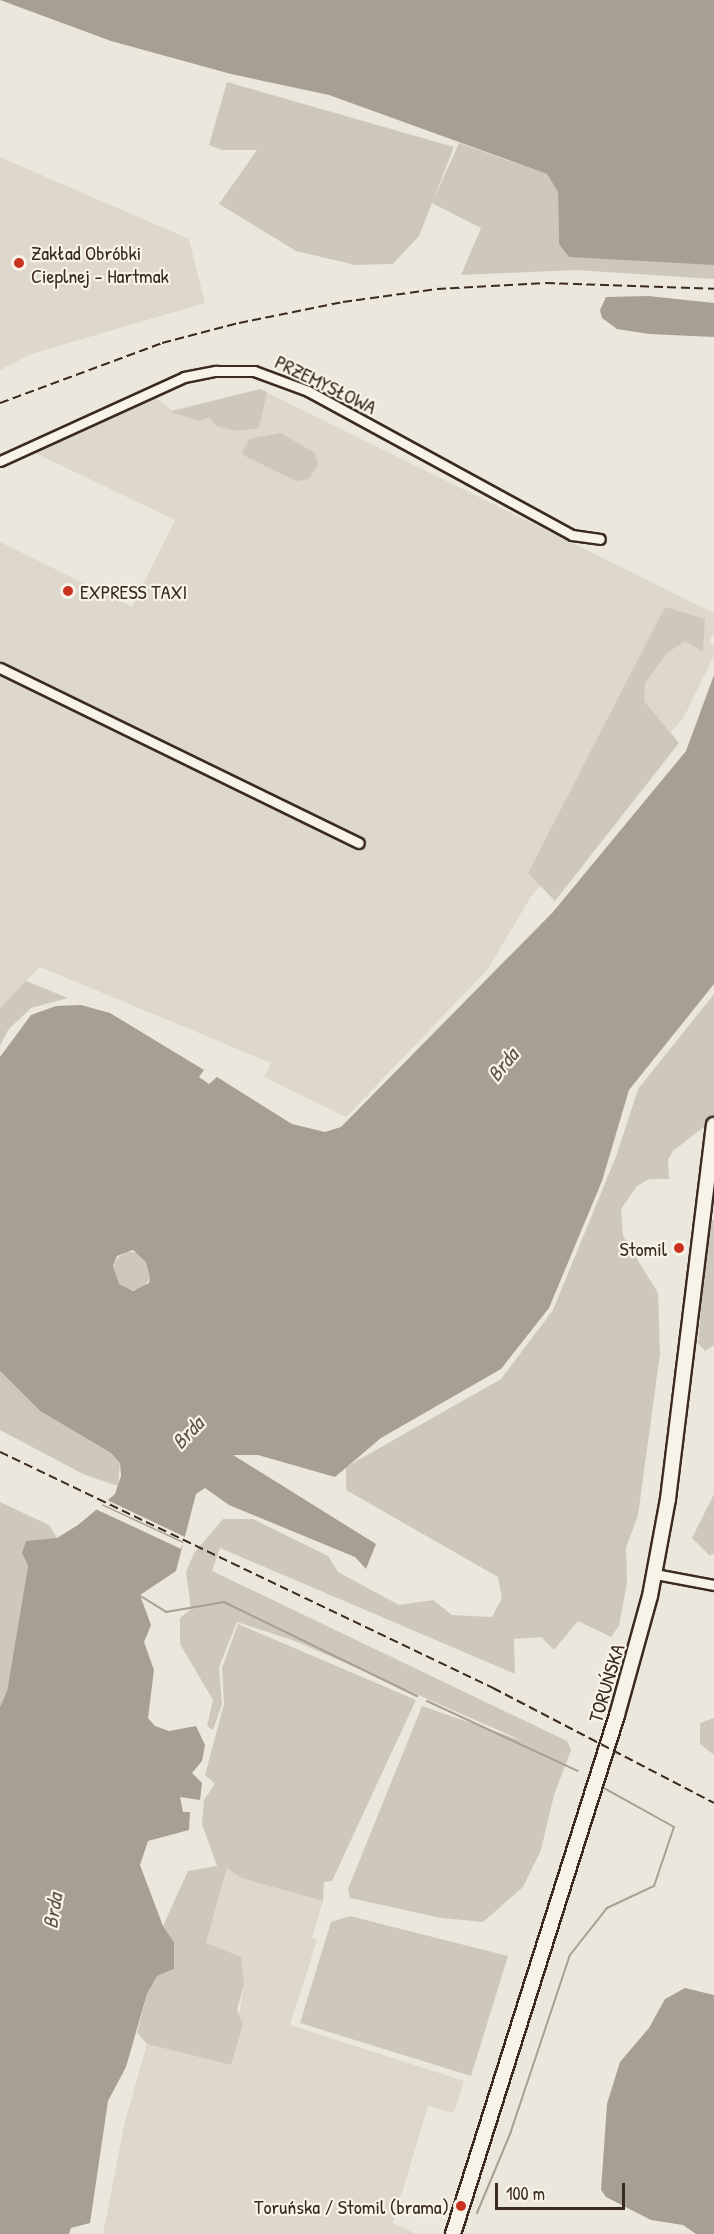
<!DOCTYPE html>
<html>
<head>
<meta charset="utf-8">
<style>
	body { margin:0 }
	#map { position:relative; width:714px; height:2234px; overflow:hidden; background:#ece7dc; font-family:"Patrick Hand",sans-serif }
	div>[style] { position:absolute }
	.built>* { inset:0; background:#ddd7cc }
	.green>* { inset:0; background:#cec8bc }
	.round { border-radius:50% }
	.water>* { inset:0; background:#a89f93 }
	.pier>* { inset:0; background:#ece7dc; transform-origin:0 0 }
	.stream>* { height:2px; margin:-1px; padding:0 1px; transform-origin:1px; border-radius:1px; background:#a89f93 }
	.roads { filter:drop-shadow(2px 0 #3b2a1e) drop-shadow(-2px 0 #3b2a1e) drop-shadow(0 2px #3b2a1e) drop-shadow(0 -2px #3b2a1e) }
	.street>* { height:9px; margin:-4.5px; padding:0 4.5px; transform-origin:4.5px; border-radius:4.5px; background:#f7f3e8 }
	.secondary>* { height:14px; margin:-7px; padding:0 7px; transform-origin:7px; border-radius:7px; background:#f7f3e8 }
	.rail>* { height:2px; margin-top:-1px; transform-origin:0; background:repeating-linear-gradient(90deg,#3b2a1e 0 9px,transparent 0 13.5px) }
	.dots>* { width:16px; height:16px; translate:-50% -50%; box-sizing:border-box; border:3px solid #f7f3e8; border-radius:50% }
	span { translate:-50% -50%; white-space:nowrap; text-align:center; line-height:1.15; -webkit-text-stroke:4.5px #f7f3e8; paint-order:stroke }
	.poi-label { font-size:20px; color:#3b2a1e }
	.left { translate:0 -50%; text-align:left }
	.right { translate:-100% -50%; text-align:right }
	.street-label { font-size:20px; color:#3b2a1e }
	.water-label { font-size:21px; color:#615347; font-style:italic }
	.scale { position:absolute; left:495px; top:2183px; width:130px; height:27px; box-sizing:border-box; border:3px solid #3b2a1e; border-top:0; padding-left:8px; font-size:18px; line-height:21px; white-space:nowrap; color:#3b2a1e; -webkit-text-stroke:4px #f7f3e8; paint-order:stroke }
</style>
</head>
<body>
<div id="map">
	<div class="built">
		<div style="clip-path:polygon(0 157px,189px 239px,205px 303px,31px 354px,0 370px)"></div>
		<div style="clip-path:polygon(260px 389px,714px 613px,714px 632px,709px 642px,714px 646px,714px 655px,684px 717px,530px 898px,488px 969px,346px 1117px,264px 1077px,271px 1063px,40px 967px,0 1008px,0 542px,132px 607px,175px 520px,33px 452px,143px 399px,154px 397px,172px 410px)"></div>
		<div style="clip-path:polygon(227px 1868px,241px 1878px,323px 1901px,312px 1938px,317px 1940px,290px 2025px,464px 2081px,454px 2113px,428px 2106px,393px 2223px,416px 2234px,103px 2234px,125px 2121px,147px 2044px,231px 2064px,244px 1984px,206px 1943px)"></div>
	</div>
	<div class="green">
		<div style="clip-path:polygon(227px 82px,454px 147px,432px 203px,459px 143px,547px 174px,558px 192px,559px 244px,714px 265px,714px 279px,575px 270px,461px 275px,481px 228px,432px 203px,419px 236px,393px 264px,355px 265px,296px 251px,219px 204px,257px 150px,222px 150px,209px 145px)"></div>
		<div style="clip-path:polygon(260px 389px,267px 392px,259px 428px,237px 431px,216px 426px,210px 417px,199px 421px,170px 412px)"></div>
		<div style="clip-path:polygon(281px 433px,315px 453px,318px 465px,309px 479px,296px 481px,241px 454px,249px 439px)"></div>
		<div style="clip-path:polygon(665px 607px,705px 619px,703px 652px,685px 641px,667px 653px,645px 683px,644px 701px,679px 743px,555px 901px,528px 873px)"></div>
		<div style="clip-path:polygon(26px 981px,68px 998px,31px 1008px,8px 1030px,0 1046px,0 1008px)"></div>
		<div style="clip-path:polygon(714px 994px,714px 1127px,705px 1126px,673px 1151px,668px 1160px,669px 1179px,649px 1179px,637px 1186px,621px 1209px,623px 1236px,658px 1293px,660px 1354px,638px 1515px,626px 1548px,627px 1582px,619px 1626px,611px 1637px,578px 1621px,554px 1650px,541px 1637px,514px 1639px,515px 1674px,220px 1548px,212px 1571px,567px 1741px,571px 1750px,554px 1795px,541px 1850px,523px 1887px,483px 1922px,441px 1918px,350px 1898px,348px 1889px,422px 1706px,523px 1741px,295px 1641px,237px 1622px,219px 1667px,222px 1704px,213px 1730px,207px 1726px,213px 1700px,180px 1644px,180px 1618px,191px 1609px,186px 1572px,194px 1553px,223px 1519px,253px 1519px,328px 1556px,338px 1572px,399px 1605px,433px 1600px,452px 1615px,492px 1617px,502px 1598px,498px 1577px,346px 1490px,346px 1467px,501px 1379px,553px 1310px,617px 1154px,638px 1089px)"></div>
		<div style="clip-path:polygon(714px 1220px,714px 1345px,705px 1351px,698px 1343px,706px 1252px,710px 1221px)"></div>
		<div class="round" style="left:113px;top:1252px;width:38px;height:38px"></div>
		<div style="clip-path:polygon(0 1371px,40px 1411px,111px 1453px,120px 1463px,118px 1486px,83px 1474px,0 1430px)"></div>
		<div style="clip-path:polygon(714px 1494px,714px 1553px,710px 1556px,692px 1538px)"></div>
		<div style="clip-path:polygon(0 1502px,49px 1525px,57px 1538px,22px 1553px,28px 1566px,7px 1691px,0 1707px)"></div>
		<div style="clip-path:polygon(238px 1624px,416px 1700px,332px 1881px,324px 1882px,323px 1901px,241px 1878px,227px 1868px,206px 1943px,241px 1957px,244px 1984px,237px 2010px,243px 2024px,231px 2065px,147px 2044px,137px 2033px,147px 1994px,157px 1976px,174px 1969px,174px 1942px,163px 1926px,188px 1871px,217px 1866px,202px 1824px,204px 1800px,215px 1784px,205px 1775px,224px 1704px,222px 1668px)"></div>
		<div style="clip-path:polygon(714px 1718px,714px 1755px,700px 1744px,700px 1723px)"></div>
		<div style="clip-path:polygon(350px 1916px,508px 1956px,471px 2076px,300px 2023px,331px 1922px)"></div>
	</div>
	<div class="water">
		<div style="clip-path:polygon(0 0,714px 0,714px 265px,569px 257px,559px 244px,558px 192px,547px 174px,329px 95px,231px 74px,111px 41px)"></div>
		<div style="clip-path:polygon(648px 296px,714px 303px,714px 337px,649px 334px,617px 329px,602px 318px,600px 310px,606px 297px)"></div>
		<div style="clip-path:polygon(evenodd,714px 675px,714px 984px,629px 1090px,602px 1181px,549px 1308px,501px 1369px,381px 1438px,335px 1477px,258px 1455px,233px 1455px,376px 1544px,366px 1569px,355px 1557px,229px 1505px,205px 1488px,196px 1494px,176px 1571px,140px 1595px,151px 1625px,144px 1642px,154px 1670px,148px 1718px,155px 1726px,169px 1731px,196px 1726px,205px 1745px,202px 1761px,192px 1773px,202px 1783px,200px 1800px,180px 1797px,183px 1812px,190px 1812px,189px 1830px,148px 1841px,140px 1865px,163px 1926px,174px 1942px,174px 1969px,157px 1976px,147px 1994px,126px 2067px,108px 2101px,90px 2223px,71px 2228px,69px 2234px,0 2234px,0 1707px,7px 1691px,28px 1566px,22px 1553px,26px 1541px,57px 1538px,78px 1525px,115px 1494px,121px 1476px,120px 1463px,111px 1453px,40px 1411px,0 1371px,0 1057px,31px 1015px,56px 1006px,81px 1005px,110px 1013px,204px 1070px,199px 1077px,209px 1084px,217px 1077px,292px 1124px,325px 1132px,341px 1127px,553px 912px,686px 751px,714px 675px,133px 1250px,146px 1262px,150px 1277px,149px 1283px,133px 1291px,119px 1284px,113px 1266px,117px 1256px,133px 1250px)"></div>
		<div style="clip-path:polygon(685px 1988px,714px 1995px,714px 2234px,696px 2234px,683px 2225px,651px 2220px,606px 2197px,601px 2190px,607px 2104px,620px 2062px,649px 2028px,665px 1999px)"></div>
	</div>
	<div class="pier">
		<div style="clip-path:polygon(105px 1499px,185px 1537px,184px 1542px,100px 1503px)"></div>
		<div style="left:99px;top:1504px;width:93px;height:6px;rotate:25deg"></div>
	</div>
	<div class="stream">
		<div style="left:139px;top:1595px;width:32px;rotate:32deg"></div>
		<div style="left:166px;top:1612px;width:59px;rotate:-9.8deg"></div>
		<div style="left:224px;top:1602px;width:215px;rotate:26deg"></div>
		<div style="left:427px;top:1701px;width:166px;rotate:24.9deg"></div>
		<div style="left:477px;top:2213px;width:86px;rotate:-67.3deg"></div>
		<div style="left:510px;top:2134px;width:189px;rotate:-71.5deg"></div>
		<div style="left:570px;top:1955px;width:60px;rotate:-51.8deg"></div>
		<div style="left:607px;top:1908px;width:52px;rotate:-25.1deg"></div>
		<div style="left:654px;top:1886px;width:62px;rotate:-71.3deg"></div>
		<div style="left:674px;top:1827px;width:80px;rotate:-150.9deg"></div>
	</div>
	<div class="roads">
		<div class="street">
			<div style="left:0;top:461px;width:202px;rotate:-24.5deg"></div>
			<div style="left:184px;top:377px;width:33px;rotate:-11deg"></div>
			<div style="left:216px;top:371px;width:38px"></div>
			<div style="left:254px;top:371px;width:58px;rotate:20.3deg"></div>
			<div style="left:308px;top:391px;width:301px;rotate:28.6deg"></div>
			<div style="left:572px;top:535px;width:28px;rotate:8deg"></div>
			<div style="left:0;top:668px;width:399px;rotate:26deg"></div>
			<div style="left:655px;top:1574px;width:60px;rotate:10.6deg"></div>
		</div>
		<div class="secondary">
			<div style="left:453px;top:2234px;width:544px;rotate:-72.46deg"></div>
			<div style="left:617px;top:1715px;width:123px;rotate:-74.5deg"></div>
			<div style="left:650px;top:1596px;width:99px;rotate:-79.5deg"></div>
			<div style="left:668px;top:1499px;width:377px;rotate:-83deg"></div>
		</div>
	</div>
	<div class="rail">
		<div style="left:0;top:403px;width:173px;rotate:-20.3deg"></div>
		<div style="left:162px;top:343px;width:80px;rotate:-14.6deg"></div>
		<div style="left:239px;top:323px;width:106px;rotate:-11.4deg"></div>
		<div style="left:343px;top:302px;width:95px;rotate:-7.9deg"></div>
		<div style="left:437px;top:289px;width:109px;rotate:-3.2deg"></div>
		<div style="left:546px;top:283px;width:168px;rotate:2deg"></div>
		<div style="left:0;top:1452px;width:547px;rotate:25.58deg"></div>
		<div style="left:493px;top:1688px;width:249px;rotate:27.5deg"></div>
	</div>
	<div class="dots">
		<div style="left:19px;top:263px;background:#c8321e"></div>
		<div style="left:68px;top:591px;background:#c8321e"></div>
		<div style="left:679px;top:1248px;background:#c8321e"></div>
		<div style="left:461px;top:2206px;background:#c8321e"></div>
	</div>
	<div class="poi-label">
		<span class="left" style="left:31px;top:264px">Zakład Obróbki<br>Cieplnej - Hartmak</span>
		<span class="left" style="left:80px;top:591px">EXPRESS TAXI</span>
		<span class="right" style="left:667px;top:1248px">Stomil</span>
		<span class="right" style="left:449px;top:2206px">Toruńska / Stomil (brama)</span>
	</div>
	<div class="street-label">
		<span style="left:326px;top:384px;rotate:26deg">PRZEMYSŁOWA</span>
		<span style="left:606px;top:1683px;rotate:-73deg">TORUŃSKA</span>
	</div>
	<div class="water-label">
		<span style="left:503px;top:1065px;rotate:-51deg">Brda</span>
		<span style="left:188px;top:1433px;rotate:-47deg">Brda</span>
		<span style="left:53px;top:1911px;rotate:-81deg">Brda</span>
	</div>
	<div class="scale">100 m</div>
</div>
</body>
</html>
